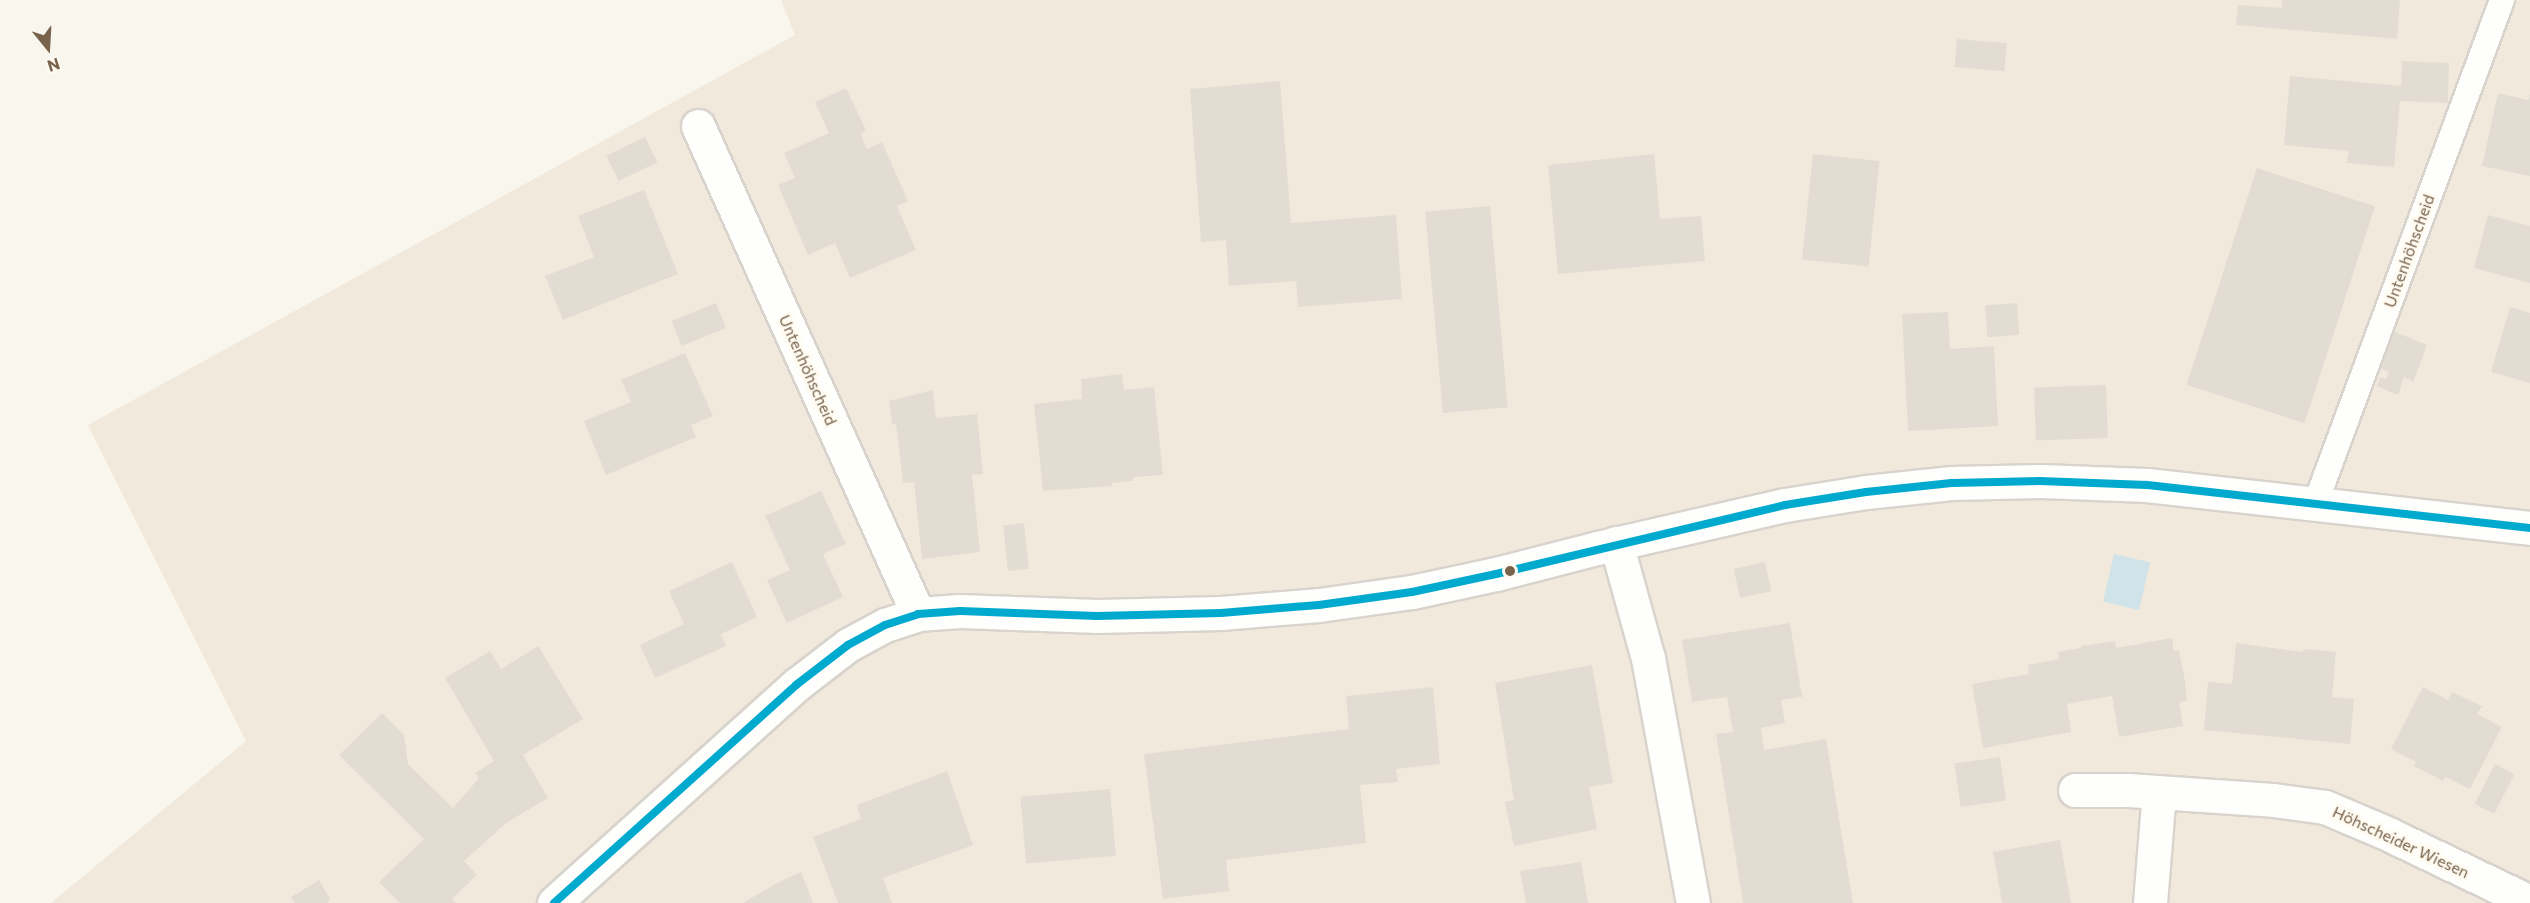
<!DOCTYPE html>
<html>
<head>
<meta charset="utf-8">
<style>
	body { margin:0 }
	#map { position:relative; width:2530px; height:903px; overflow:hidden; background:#f9f6ee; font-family:Commissioner,sans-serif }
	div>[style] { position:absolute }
	.residential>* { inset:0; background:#f1eadc }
	.water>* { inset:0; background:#d0e3e9; transform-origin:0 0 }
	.building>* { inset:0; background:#e3dcd3; transform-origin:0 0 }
	.roads { filter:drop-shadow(2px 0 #d8d3cc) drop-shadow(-2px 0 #d8d3cc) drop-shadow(0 2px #d8d3cc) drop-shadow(0 -2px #d8d3cc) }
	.lane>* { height:24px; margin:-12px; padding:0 12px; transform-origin:12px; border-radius:12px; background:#fefefc }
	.street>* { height:33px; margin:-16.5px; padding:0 16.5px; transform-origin:16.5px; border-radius:16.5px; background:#fefefc }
	.secondary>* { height:33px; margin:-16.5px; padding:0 16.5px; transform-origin:16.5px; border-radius:16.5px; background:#fefefc }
	.bus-1>* { height:8px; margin:-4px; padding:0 4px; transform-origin:4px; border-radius:4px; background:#00a9ce }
	.dots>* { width:16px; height:16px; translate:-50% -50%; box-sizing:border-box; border:3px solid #fffbf1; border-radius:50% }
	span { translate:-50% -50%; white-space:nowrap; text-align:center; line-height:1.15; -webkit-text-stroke:6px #fffbf1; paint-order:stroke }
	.street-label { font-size:16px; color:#78634d }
	.north { position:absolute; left:18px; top:18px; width:60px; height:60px; -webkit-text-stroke:4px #fffbf1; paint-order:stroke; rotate:162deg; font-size:16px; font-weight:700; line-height:24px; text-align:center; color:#78634d }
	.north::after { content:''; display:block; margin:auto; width:21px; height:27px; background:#78634d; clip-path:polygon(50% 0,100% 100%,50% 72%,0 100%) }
</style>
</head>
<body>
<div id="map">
	<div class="residential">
		<div style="clip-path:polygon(781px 0,2530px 0,2530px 903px,51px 903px,246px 741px,88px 425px,795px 35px)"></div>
	</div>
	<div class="water">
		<div style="left:2114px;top:554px;width:37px;height:49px;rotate:13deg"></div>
	</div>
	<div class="building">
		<div style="clip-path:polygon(2282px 0,2400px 0,2397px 39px,2236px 25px,2238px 5px,2282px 8px)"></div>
		<div style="left:1957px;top:39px;width:50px;height:28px;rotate:5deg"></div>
		<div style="clip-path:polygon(2402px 61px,2449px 63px,2448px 103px,2400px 101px,2394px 167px,2347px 163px,2349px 151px,2284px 145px,2290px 76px,2401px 86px)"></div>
		<div style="clip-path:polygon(1280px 81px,1291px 223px,1396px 215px,1402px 299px,1298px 307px,1296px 281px,1229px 286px,1226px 240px,1201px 242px,1190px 89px)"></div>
		<div style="clip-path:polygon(846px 88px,866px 130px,861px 134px,867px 149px,882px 142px,908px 201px,897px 206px,916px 250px,850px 278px,835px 243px,808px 255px,778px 185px,795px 178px,784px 153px,829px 133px,815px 102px)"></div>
		<div style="clip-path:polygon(2498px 93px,2528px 100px,2530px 94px,2530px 176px,2482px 166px)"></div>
		<div style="left:645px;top:137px;width:28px;height:43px;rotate:64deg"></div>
		<div style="clip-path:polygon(1654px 154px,1660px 219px,1701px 216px,1705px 261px,1558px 274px,1548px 165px)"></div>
		<div style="left:1813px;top:154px;width:67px;height:106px;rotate:6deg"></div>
		<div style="left:2257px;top:168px;width:124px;height:228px;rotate:18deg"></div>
		<div style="clip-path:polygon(644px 190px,678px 274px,563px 320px,545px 276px,594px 257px,578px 216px)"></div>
		<div style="left:1490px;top:206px;width:202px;height:65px;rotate:85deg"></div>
		<div style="clip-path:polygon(2488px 215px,2530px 226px,2530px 283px,2474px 268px)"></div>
		<div style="left:716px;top:303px;width:27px;height:48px;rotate:68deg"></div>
		<div style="left:2017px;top:303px;width:32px;height:32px;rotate:86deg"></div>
		<div style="clip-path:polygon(2510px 307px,2530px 313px,2530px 383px,2491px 372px)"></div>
		<div style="clip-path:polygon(1948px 312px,1950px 349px,1994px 346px,1998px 426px,1908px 431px,1902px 314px)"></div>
		<div style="clip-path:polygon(2393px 331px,2427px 345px,2413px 382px,2404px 377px,2398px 395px,2377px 386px,2380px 377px,2386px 379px,2389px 372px,2378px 367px)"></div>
		<div style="clip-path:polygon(685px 353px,713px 416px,691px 425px,696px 437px,606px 475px,584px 421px,631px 402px,621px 380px)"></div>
		<div style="clip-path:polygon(1122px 374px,1124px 390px,1154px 387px,1163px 475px,1133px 477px,1133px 481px,1112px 483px,1112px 486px,1043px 491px,1034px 404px,1082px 399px,1081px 379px)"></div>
		<div style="left:2106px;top:385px;width:53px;height:72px;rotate:88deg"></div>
		<div style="clip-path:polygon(933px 390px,936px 418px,977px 414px,983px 474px,972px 475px,980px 552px,922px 559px,914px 482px,903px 483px,896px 424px,892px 425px,889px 401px)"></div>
		<div style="clip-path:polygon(821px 491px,846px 544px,823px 554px,843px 597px,787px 623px,767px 580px,790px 570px,765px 516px)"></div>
		<div style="left:1024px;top:523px;width:46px;height:21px;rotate:84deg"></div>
		<div style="clip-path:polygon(732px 562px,757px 617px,721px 634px,726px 646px,655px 678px,640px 645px,684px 624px,669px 591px)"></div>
		<div style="left:1765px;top:562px;width:30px;height:32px;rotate:78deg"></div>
		<div style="clip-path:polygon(1790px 623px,1802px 697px,1781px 700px,1785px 723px,1761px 728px,1764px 750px,1826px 739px,1853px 903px,1743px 903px,1716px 734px,1733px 732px,1727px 697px,1692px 702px,1682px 640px)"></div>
		<div style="clip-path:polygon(2172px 638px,2174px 651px,2179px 650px,2185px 681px,2187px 701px,2179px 702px,2183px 726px,2119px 737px,2112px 696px,2067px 704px,2071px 732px,1983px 748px,1972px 684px,2029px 674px,2028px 665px,2059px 659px,2058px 652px,2081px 648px,2081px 646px,2115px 641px,2116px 648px)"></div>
		<div style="clip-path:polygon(2236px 643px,2303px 652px,2303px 649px,2336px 652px,2332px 697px,2354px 699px,2350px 744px,2204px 730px,2208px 682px,2232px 684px)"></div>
		<div style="clip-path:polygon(538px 646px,583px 719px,523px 755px,548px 798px,506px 823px,464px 861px,477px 875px,452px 899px,456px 903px,400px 903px,379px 882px,424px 839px,339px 755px,382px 713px,404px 735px,408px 764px,453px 808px,479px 778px,475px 773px,494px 761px,445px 678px,490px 651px,501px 669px)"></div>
		<div style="clip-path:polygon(1592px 665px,1613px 783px,1589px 787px,1597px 829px,1514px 846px,1505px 802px,1514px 800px,1495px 683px)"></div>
		<div style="clip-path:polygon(1433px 687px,1440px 764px,1396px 769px,1398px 782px,1360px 785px,1366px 843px,1226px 860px,1229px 891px,1163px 899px,1144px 754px,1349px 729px,1346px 696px)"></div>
		<div style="clip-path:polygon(2423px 687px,2448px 700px,2452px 692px,2482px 706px,2477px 714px,2502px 727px,2470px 789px,2445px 777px,2443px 781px,2414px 766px,2416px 762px,2391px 749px)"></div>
		<div style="left:2000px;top:757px;width:44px;height:46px;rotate:82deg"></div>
		<div style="left:2495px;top:764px;width:22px;height:45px;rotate:27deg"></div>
		<div style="clip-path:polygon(947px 771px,973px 845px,883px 878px,892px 903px,838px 903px,813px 837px,861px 819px,857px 805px)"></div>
		<div style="left:1110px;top:789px;width:67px;height:90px;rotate:85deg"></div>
		<div style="clip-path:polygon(2060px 840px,2071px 903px,2002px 903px,1993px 852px)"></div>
		<div style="clip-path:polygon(1581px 862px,1588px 903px,1526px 903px,1520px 871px)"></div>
		<div style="clip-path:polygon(801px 872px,813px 903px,743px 903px,775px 884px)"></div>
		<div style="clip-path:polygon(319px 880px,330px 899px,327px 903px,295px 903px,291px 897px)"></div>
	</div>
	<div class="roads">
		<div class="lane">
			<div style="left:2316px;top:502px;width:535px;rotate:-69.67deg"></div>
		</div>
		<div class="street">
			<div style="left:698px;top:126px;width:535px;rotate:65.73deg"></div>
			<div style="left:1616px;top:543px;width:119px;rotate:74.5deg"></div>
			<div style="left:1648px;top:658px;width:249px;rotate:79.6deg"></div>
			<div style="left:2075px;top:790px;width:53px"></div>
			<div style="left:2128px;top:790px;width:145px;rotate:3.9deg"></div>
			<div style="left:2273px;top:800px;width:52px;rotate:7.7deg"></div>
			<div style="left:2325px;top:807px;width:64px;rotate:23deg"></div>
			<div style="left:2384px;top:832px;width:162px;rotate:25.6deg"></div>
			<div style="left:2150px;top:903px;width:111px;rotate:-85.4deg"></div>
		</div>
		<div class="secondary">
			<div style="left:554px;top:903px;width:326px;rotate:-42deg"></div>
			<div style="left:796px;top:685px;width:66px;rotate:-37.6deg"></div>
			<div style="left:848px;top:645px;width:42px;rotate:-28.4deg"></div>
			<div style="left:885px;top:625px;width:35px;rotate:-18deg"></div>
			<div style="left:918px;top:614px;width:42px;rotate:-4.1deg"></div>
			<div style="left:960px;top:611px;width:137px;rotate:2.1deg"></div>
			<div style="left:1097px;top:616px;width:124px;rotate:-1.4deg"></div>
			<div style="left:1221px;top:613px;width:98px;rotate:-4.7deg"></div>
			<div style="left:1319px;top:605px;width:94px;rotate:-8deg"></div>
			<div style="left:1412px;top:592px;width:86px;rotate:-12.1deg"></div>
			<div style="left:1496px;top:574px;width:104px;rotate:-14.4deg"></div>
			<div style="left:1597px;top:548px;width:193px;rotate:-12.9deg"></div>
			<div style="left:1785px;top:505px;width:82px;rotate:-9.1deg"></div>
			<div style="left:1866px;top:492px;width:86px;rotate:-6deg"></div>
			<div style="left:1952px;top:483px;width:88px;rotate:-1.3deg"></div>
			<div style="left:2040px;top:481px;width:107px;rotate:2.1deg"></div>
			<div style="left:2147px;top:485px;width:385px;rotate:6.4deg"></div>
		</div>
	</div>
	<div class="bus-1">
		<div style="left:554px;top:903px;width:326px;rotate:-42deg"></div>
		<div style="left:796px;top:685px;width:66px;rotate:-37.6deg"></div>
		<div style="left:848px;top:645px;width:42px;rotate:-28.4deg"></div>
		<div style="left:885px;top:625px;width:35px;rotate:-18deg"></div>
		<div style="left:918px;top:614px;width:42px;rotate:-4.1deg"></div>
		<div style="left:960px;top:611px;width:137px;rotate:2.1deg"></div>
		<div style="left:1097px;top:616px;width:124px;rotate:-1.4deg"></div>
		<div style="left:1221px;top:613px;width:98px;rotate:-4.7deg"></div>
		<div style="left:1319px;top:605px;width:94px;rotate:-8deg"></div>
		<div style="left:1412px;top:592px;width:86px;rotate:-12.1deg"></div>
		<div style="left:1496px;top:574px;width:297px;rotate:-13.4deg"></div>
		<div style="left:1785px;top:505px;width:82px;rotate:-9.1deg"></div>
		<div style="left:1866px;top:492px;width:86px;rotate:-6deg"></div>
		<div style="left:1952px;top:483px;width:88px;rotate:-1.3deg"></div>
		<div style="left:2040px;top:481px;width:107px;rotate:2.1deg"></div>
		<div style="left:2147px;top:485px;width:385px;rotate:6.4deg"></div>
	</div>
	<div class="dots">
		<div style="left:1510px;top:571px;background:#78634d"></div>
	</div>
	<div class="street-label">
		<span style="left:2409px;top:251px;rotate:-70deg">Untenhöhscheid</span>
		<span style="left:808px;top:370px;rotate:66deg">Untenhöhscheid</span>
		<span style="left:2401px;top:842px;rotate:25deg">Höhscheider Wiesen</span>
	</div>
	<div class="north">N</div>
</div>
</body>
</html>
